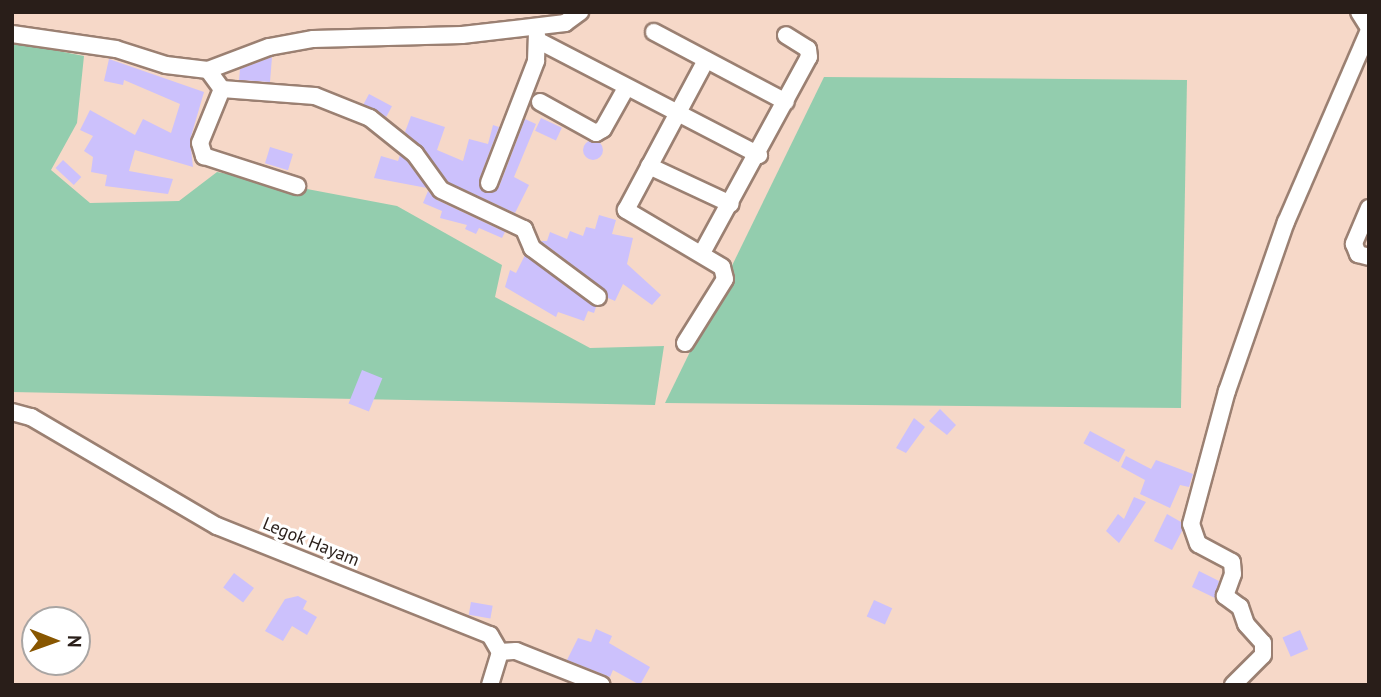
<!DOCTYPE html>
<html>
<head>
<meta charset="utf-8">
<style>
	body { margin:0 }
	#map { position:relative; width:1381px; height:697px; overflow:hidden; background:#f6d8c8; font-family:"PT Sans",sans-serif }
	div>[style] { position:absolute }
	.green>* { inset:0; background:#93cdae }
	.building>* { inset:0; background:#ccc1fc; transform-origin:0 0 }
	.round { border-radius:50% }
	.roads { filter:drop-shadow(2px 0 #9b8072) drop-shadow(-2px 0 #9b8072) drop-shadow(0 2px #9b8072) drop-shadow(0 -2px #9b8072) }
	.street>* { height:16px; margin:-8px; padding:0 8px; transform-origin:8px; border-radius:8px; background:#fff }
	span { translate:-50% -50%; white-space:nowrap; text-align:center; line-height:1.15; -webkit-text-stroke:6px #fff; paint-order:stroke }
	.street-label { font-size:18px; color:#291e19 }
	.frame { position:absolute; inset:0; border:14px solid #291e19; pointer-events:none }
	.north { position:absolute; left:21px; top:606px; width:70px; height:70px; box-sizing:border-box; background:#fff; border:2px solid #a9a5a3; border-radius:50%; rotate:91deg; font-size:19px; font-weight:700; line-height:28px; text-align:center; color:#291e19 }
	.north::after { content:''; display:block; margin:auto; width:24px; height:32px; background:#885600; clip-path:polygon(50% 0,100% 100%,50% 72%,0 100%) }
</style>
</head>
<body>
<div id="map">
	<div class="green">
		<div style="clip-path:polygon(12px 42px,84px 56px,77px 123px,51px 170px,90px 203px,179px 201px,217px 172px,397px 206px,502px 265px,495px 297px,590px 348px,664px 346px,655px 405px,12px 392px)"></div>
		<div style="clip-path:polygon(824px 77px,1187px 80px,1181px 408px,665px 403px)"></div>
	</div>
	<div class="building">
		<div style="clip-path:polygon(272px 57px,270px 82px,239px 80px,240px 69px)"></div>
		<div style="clip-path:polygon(109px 59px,204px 92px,190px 140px,193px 167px,135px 150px,129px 171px,173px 179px,168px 194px,105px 186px,107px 175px,91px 172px,93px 157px,84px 151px,93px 136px,80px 130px,90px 110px,135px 135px,143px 119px,171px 133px,180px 104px,124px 80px,123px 85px,104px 81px)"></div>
		<div style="left:369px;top:94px;width:26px;height:12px;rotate:28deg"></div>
		<div style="clip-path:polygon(411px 116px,445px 127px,437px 150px,463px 161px,469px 139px,488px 144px,493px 125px,499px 127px,479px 180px,481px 190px,490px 193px,499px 187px,525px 119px,536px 124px,514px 177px,529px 185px,515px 213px,448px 182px,423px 148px,405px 132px)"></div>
		<div style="left:541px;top:118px;width:23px;height:14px;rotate:25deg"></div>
		<div class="round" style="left:583px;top:140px;width:20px;height:20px"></div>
		<div style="left:270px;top:147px;width:24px;height:17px;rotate:17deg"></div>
		<div style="clip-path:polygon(400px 155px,407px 161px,427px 188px,374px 178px,381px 156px,398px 161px)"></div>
		<div style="left:63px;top:160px;width:25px;height:11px;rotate:43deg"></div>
		<div style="clip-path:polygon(428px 191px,437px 200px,505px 232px,502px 238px,479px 228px,476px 234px,465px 229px,467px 225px,440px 218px,442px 211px,423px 203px)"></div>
		<div style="clip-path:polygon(599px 215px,616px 220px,612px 234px,633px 238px,627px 264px,661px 295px,652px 305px,623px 284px,615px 301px,608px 298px,604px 289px,541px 241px,547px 241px,550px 232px,567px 239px,570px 231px,583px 236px,586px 227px,595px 229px)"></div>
		<div style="clip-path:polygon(525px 255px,596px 307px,594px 313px,588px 311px,584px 321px,558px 312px,556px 317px,505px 287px,510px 270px,516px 273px)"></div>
		<div style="left:362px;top:370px;width:22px;height:36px;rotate:22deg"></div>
		<div style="clip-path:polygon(940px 409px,956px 425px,947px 435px,929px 421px)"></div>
		<div style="clip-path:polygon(914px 418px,925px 427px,906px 453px,896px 448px)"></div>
		<div style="left:1090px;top:431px;width:40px;height:14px;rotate:28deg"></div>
		<div style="clip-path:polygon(1126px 456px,1151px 469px,1156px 460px,1193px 474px,1189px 487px,1180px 485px,1170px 508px,1140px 494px,1145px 480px,1121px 467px)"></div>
		<div style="clip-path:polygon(1134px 497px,1146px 502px,1119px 543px,1106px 531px,1118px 514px,1124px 519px)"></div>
		<div style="clip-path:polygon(1167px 514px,1181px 522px,1182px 531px,1172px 550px,1154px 541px)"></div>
		<div style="clip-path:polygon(1199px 571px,1219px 581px,1215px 598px,1192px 587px)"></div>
		<div style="left:234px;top:573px;width:25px;height:18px;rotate:37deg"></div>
		<div style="clip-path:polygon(298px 596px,307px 601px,303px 609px,317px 617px,307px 635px,292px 626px,283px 641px,265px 631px,285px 599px)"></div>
		<div style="left:874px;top:600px;width:20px;height:18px;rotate:24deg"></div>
		<div style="left:471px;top:602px;width:22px;height:13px;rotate:10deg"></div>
		<div style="clip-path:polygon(596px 629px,612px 636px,609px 643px,650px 667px,640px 685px,613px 670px,610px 677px,567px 660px,578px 638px,591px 642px)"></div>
		<div style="left:1300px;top:630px;width:21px;height:19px;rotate:67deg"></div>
	</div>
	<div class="roads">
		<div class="street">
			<div style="left:1359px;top:12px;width:19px;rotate:58deg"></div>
			<div style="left:654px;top:32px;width:149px;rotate:27.9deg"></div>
			<div style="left:12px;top:34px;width:105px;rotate:8.2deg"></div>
			<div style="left:116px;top:49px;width:52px;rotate:17.7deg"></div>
			<div style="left:166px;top:65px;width:42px;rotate:6.8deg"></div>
			<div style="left:208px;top:70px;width:65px;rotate:-20.7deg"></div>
			<div style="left:269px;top:47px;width:45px;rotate:-10.3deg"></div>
			<div style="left:313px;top:39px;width:149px;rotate:-1.5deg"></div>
			<div style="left:462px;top:35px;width:104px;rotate:-6.6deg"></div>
			<div style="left:565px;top:23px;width:19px;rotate:-36deg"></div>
			<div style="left:539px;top:41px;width:248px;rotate:27.4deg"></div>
			<div style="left:208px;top:70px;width:24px;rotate:54deg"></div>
			<div style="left:222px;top:89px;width:93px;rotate:4.3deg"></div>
			<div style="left:315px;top:96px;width:59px;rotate:21.8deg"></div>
			<div style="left:370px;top:118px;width:58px;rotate:38.7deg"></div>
			<div style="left:415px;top:154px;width:44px;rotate:54.2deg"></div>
			<div style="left:441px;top:190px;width:92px;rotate:25.2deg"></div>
			<div style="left:524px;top:229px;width:21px;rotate:67deg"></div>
			<div style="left:532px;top:248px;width:82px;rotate:36.6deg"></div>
			<div style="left:222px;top:89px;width:58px;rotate:112.2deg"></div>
			<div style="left:200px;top:143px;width:14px;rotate:73deg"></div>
			<div style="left:204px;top:156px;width:98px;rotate:17.9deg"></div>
			<div style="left:540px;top:102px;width:64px;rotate:29deg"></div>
			<div style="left:596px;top:133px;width:8px;rotate:-30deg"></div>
			<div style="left:603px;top:129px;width:47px;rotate:-60.7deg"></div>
			<div style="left:649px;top:166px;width:90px;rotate:24.9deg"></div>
			<div style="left:489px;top:183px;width:131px;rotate:-68.9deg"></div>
			<div style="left:536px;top:61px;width:27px;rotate:-88deg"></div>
			<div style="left:1369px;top:208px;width:39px;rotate:113deg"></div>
			<div style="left:1354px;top:244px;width:11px;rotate:68deg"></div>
			<div style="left:1358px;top:254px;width:11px;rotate:15deg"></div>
			<div style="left:702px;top:253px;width:223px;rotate:-61.4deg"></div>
			<div style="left:809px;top:57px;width:8px;rotate:-97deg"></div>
			<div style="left:808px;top:49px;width:26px;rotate:-148deg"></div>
			<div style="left:685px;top:343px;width:75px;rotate:-58deg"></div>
			<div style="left:725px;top:279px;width:12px;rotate:-104deg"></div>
			<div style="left:722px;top:267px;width:112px;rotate:-149.3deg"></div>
			<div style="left:626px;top:210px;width:170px;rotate:-61.9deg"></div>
			<div style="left:12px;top:412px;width:20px;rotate:15deg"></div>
			<div style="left:31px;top:417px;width:216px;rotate:30.4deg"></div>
			<div style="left:217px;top:526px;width:294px;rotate:21.8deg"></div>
			<div style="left:490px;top:635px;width:20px;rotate:60deg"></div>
			<div style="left:500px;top:652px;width:16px;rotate:-4deg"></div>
			<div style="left:516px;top:651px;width:92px;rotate:21.6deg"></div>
			<div style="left:490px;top:685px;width:34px;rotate:-73deg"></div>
			<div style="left:1233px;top:685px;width:42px;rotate:-45deg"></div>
			<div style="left:1263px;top:655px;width:12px;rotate:-90deg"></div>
			<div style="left:1263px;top:643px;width:25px;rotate:-132deg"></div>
			<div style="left:1246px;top:624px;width:18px;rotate:-109deg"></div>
			<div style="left:1240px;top:607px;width:19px;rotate:-144deg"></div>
			<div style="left:1225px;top:596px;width:23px;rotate:-70deg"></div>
			<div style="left:1233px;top:574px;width:12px;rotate:-95deg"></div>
			<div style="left:1232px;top:562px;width:38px;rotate:-152deg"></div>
			<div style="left:1198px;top:544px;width:21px;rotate:-109deg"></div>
			<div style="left:1191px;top:524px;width:138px;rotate:-74.9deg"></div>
			<div style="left:1227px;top:391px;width:179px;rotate:-70.8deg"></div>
			<div style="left:1286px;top:222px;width:209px;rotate:-66.6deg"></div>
		</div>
	</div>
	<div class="street-label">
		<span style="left:311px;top:542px;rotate:22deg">Legok Hayam</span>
	</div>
	<div class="frame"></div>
	<div class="north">N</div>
</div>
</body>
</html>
